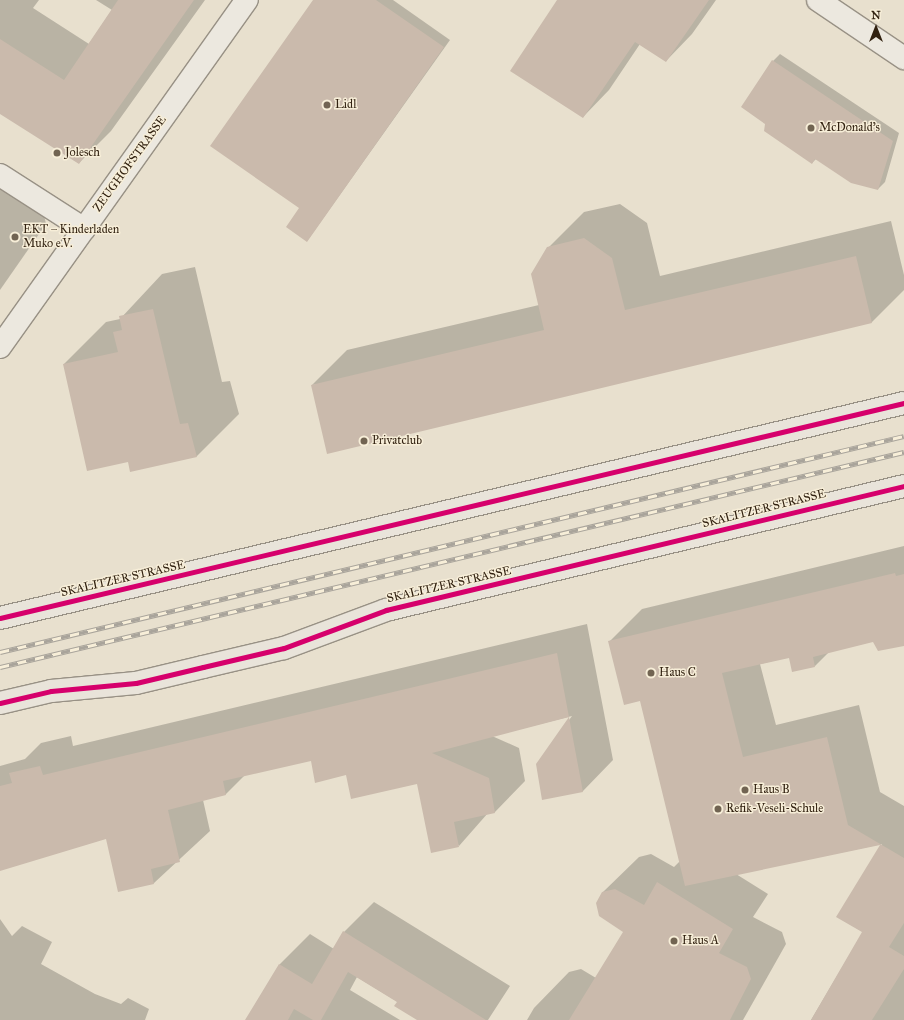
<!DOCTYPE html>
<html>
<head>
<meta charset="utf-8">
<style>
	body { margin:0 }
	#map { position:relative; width:904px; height:1020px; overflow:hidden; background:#e8e0ce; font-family:"IM FELL Great Primer",serif }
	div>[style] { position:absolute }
	.shadow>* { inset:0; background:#0003 }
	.building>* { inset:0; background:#cabaac }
	.roads { filter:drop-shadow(1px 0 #989185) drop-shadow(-1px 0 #989185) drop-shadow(0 1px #989185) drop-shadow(0 -1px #989185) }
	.minor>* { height:22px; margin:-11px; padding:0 11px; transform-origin:11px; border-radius:11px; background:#ece8df }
	.major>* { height:22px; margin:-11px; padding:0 11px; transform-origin:11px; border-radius:11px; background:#e9e4da }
	.rail>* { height:4.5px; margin-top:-2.25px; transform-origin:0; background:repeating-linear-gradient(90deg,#f7eed8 0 9px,#a9a49b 0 18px); box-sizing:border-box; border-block:1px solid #a9a49b }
	.cycleway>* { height:5px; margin:-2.5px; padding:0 2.5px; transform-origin:2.5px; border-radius:2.5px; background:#d6006c }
	.dots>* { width:11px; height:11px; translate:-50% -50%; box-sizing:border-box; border:2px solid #f7eed8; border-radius:50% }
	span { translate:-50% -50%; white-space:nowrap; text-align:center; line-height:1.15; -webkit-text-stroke:3px #f7eed8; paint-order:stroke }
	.poi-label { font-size:12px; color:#312110 }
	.left { translate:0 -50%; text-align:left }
	.street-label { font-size:12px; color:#312110 }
	.north { position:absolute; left:856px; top:8px; width:40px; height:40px; -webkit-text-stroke:3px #f7eed8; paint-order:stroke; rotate:0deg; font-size:11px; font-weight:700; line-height:16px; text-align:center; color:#312110 }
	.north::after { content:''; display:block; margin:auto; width:14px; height:18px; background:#312110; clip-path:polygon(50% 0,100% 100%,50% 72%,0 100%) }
</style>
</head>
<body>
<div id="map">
	<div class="shadow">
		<div style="clip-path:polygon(0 0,39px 0,33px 8px,89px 44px,112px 10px,96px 0,205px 0,111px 131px,79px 163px,0 112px)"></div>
		<div style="clip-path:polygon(315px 0,393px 0,450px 40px,307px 241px,300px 208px)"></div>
		<div style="clip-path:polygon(558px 0,716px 0,692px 34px,666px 61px,640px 44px,609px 90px,583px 117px)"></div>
		<div style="clip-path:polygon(780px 54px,899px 133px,885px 182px,878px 189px,816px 159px,812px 163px,773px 61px)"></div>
		<div style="clip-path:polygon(0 183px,43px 210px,46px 224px,0 290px)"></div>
		<div style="clip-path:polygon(620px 204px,647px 223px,660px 276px,891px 221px,904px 275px,904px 290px,872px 322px,312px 385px,347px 350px,539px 305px,548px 248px,584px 212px)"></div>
		<div style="clip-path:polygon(195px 267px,222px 382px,230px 381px,239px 414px,197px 456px,131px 471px,129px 461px,64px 364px,106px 322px,120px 319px,162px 274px)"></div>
		<div style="clip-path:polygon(904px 546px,904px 645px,874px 641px,829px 652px,815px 666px,789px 657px,760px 664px,776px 725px,859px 705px,880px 792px,904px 806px,904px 1020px,811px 1020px,863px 932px,838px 917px,882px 844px,736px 874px,768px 894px,753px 917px,782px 932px,786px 944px,743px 1020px,527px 1020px,534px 1008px,569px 972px,581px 969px,596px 978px,624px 932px,603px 892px,639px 857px,651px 854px,674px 867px,680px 861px,641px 700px,609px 642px,642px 609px)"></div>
		<div style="clip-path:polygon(587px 624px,613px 760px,583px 791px,543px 799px,537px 764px,572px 716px,492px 736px,519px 748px,525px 781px,495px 812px,488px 813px,459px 846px,418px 783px,347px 774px,312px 759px,245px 775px,226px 794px,203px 800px,210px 831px,154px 883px,119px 891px,107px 838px,0 870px,0 766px,25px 759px,41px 743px,71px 736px,73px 746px)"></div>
		<div style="clip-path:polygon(374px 902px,510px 986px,488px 1020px,419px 1020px,398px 1002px,357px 977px,350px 990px,400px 1020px,246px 1020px,280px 964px,310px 934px,334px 949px,344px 932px)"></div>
		<div style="clip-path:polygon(0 919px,12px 936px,22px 926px,52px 942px,41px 964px,95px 994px,121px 1004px,128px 998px,149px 1009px,145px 1020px,0 1020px)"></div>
	</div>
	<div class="building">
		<div style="clip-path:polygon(118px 0,194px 0,79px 164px,0 114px,0 39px,64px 80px)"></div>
		<div style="clip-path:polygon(313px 0,376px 0,444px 47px,307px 242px,286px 227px,299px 208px,210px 146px)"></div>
		<div style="clip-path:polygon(557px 0,709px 0,666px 62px,635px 42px,583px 118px,510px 71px)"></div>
		<div style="clip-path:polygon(772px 60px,893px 141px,878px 190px,851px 183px,815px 159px,812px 164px,764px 131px,765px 124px,741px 107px)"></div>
		<div style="clip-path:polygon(584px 238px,612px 258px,625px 310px,856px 256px,872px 323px,327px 454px,311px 385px,544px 330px,531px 274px,547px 247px)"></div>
		<div style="clip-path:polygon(153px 309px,180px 424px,188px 423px,197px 457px,130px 472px,128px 462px,87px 471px,63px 364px,118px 352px,113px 332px,122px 330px,119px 316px)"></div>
		<div style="clip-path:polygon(895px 573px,896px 576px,904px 574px,904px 646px,878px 651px,873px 642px,813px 657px,815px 667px,792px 672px,789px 658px,722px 673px,743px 757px,827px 737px,848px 825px,904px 858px,904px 923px,889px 947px,904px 956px,904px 969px,872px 1020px,811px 1020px,862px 932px,836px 917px,880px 845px,685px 886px,640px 701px,624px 705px,608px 641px)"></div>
		<div style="clip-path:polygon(557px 653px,583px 792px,542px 800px,536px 764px,569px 717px,432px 753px,489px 778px,495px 813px,454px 822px,459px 847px,431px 853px,417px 784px,351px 799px,346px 775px,315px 783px,311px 761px,223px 781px,226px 795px,168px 810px,180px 862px,151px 869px,154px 884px,118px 892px,106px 839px,0 871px,0 786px,12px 783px,9px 773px,40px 766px,43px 775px)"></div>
		<div style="clip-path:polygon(657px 882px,733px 929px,719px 953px,747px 967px,751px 979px,730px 1020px,569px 1020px,623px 932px,599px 916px,596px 903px,602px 892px,615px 889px,644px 905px)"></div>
		<div style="clip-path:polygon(343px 931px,486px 1020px,417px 1020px,394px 1006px,397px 1002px,348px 972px,321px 1020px,313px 1020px,294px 1009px,288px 1020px,245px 1020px,279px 964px,312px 984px)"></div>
	</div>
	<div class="roads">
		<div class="minor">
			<div style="left:818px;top:0;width:104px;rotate:34deg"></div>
			<div style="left:0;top:175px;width:100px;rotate:32.7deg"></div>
			<div style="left:0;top:347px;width:426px;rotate:-54.6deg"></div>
		</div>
		<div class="major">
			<div style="left:0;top:618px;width:929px;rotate:-13.38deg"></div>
			<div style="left:0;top:703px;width:52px;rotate:-13.2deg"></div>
			<div style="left:51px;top:691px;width:85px;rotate:-5.4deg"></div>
			<div style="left:136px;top:683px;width:69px;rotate:-13.4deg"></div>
			<div style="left:203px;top:667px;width:83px;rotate:-13.2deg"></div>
			<div style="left:284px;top:648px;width:109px;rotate:-20.4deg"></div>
			<div style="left:386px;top:610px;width:533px;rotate:-13.46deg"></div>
		</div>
	</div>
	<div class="rail">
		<div style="left:0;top:652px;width:929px;rotate:-13.44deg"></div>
		<div style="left:0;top:667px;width:929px;rotate:-13.38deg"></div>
	</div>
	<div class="cycleway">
		<div style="left:0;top:618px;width:929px;rotate:-13.38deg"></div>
		<div style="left:0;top:703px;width:52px;rotate:-13.2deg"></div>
		<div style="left:51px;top:691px;width:85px;rotate:-5.4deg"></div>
		<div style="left:136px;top:683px;width:69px;rotate:-13.4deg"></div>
		<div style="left:203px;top:667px;width:83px;rotate:-13.2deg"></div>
		<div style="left:284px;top:648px;width:109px;rotate:-20.4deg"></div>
		<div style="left:386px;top:610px;width:533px;rotate:-13.46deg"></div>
	</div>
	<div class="dots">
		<div style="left:327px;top:105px;background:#716452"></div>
		<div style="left:811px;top:128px;background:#716452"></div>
		<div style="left:57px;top:153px;background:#716452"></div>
		<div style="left:15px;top:237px;background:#716452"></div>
		<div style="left:364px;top:441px;background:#716452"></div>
		<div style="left:651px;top:673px;background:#716452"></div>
		<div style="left:745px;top:790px;background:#716452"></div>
		<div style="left:718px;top:809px;background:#716452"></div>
		<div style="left:674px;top:941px;background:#716452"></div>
	</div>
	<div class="poi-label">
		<span class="left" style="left:335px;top:105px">Lidl</span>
		<span class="left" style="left:819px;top:128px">McDonald's</span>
		<span class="left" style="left:65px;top:153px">Jolesch</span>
		<span class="left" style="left:23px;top:237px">EKT – Kinderladen<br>Muko e.V.</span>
		<span class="left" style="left:372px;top:441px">Privatclub</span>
		<span class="left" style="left:659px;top:673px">Haus C</span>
		<span class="left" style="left:753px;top:790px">Haus B</span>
		<span class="left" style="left:726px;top:809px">Refik-Veseli-Schule</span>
		<span class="left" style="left:682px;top:941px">Haus A</span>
	</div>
	<div class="street-label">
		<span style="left:130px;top:164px;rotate:-54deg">ZEUGHOFSTRASSE</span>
		<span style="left:764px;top:509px;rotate:-14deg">SKALITZER STRASSE</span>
		<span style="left:123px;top:579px;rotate:-13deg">SKALITZER STRASSE</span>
		<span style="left:449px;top:585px;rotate:-13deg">SKALITZER STRASSE</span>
	</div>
	<div class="north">N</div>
</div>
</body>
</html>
